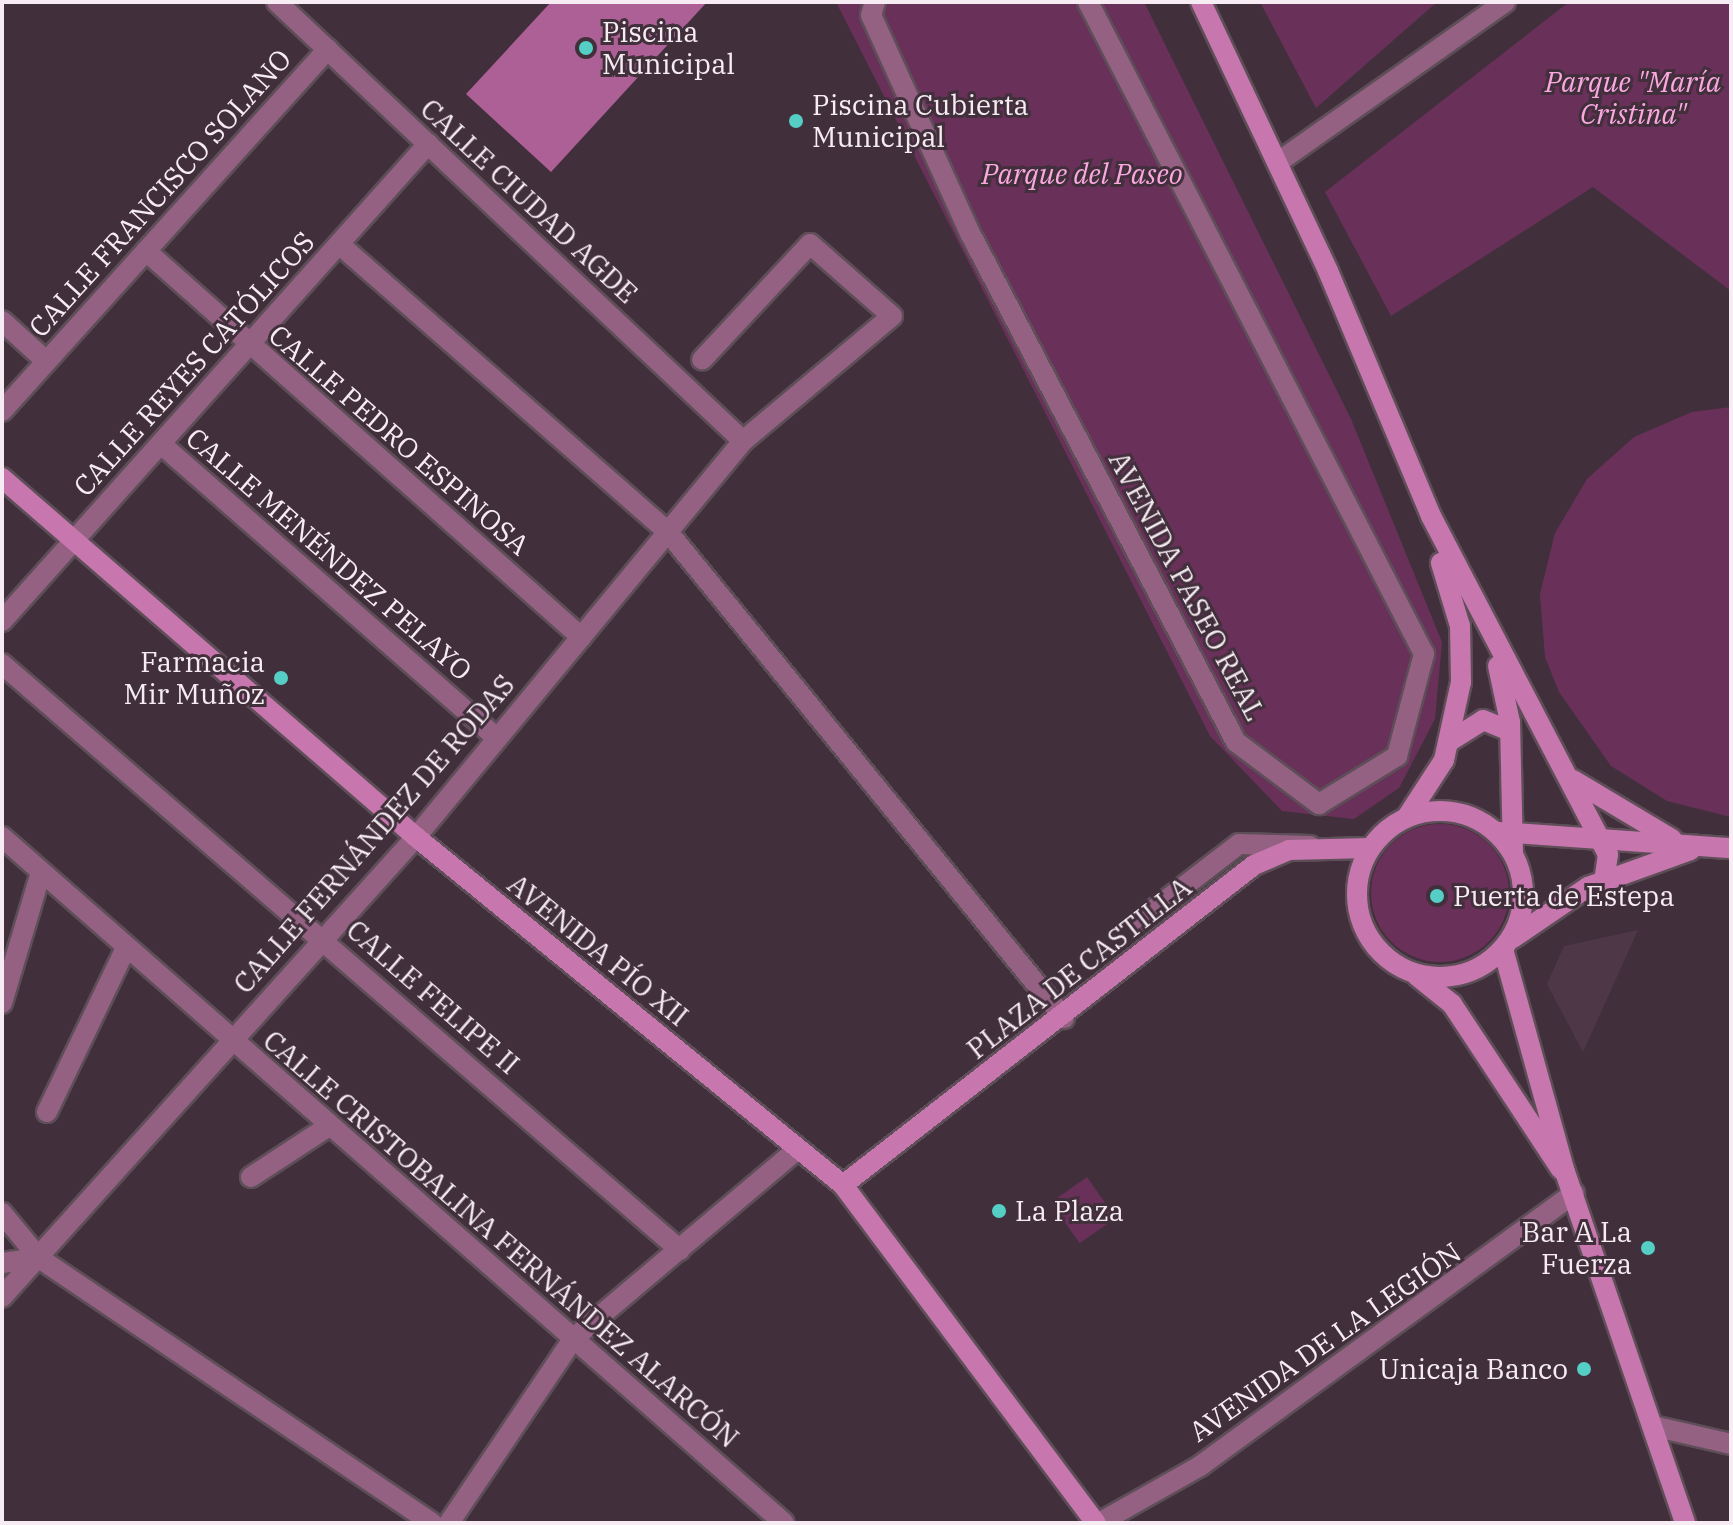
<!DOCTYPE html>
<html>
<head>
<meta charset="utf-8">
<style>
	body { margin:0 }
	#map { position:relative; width:1733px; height:1525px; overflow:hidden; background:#41303b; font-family:"IBM Plex Serif",serif }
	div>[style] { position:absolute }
	.built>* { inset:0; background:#4e3847 }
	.green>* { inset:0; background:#693059; transform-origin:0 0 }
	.round { border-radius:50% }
	.water>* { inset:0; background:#ad6096 }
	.roads { filter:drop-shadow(2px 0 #5e4e58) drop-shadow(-2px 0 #5e4e58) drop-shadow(0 2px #5e4e58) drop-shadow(0 -2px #5e4e58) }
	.lane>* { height:20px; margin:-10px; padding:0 10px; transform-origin:10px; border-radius:10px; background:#946183 }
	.street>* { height:20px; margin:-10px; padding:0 10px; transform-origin:10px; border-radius:10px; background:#946183 }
	.secondary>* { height:20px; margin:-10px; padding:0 10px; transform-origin:10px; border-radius:10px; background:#c777ae }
	.secondary>.ring { margin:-10px; padding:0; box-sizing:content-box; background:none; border:20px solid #c777ae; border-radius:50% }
	.dots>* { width:22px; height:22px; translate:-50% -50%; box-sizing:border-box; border:4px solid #41303b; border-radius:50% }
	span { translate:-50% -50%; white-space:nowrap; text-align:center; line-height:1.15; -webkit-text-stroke:6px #41303b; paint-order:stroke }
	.poi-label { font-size:28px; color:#f7ecf3 }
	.left { translate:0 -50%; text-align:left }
	.right { translate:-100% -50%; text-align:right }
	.park-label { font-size:28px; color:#fba7e0; font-style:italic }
	.street-label { font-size:28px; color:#f7ecf3 }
	.frame { position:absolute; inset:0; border:4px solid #f7ecf3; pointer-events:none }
</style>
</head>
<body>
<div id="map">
	<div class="built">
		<div style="clip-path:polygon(1638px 930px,1583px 1052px,1547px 984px,1564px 946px)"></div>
	</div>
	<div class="green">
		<div style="clip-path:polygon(836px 2px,1144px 2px,1351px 419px,1442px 642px,1435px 719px,1399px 788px,1354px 819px,1282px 811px,1210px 736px)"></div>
		<div style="clip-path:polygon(1260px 2px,1437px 2px,1316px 108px)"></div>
		<div style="clip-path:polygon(1569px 2px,1731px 2px,1731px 291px,1593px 187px,1391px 316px,1325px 192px)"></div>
		<div style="clip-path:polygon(1731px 407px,1731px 817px,1667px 801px,1611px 766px,1559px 692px,1545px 657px,1540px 594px,1555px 533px,1587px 479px,1634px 437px,1692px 412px)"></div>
		<div class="round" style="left:1371px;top:824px;width:138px;height:138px"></div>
		<div style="left:1087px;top:1177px;width:50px;height:44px;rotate:55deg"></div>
	</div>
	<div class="water">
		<div style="clip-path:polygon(551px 2px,707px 2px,551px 172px,466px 94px)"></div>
	</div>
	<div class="roads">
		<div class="lane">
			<div style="left:1139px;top:921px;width:126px;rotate:-37.6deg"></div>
			<div style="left:1239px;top:844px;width:71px;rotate:1.6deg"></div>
		</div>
		<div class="street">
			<div style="left:277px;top:2px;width:640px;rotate:43.29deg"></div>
			<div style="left:875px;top:2px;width:14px;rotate:107deg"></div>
			<div style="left:871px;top:15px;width:242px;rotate:65.6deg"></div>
			<div style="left:971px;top:235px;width:572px;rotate:62.4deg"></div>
			<div style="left:1236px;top:742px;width:104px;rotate:36.8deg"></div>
			<div style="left:1319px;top:804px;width:92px;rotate:-31.6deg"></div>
			<div style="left:1397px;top:756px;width:106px;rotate:-75.2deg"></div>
			<div style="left:1424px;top:654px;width:733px;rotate:-117.26deg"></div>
			<div style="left:1277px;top:163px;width:279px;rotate:-35.2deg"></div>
			<div style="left:339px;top:244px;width:437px;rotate:41.2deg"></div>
			<div style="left:668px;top:532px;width:627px;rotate:50.83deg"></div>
			<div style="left:146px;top:251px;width:582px;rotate:41.58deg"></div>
			<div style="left:2px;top:321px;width:59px;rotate:42.3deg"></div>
			<div style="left:2px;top:411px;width:487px;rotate:-48deg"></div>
			<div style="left:161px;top:444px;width:446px;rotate:41.2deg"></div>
			<div style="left:2px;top:621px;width:640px;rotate:-48.23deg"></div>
			<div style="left:2px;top:664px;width:896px;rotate:40.84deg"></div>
			<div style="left:2px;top:837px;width:1040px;rotate:41.26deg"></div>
			<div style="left:2px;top:1003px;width:137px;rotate:-73.4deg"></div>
			<div style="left:47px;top:1112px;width:182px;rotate:-64.3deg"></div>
			<div style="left:251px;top:1177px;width:93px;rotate:-33.2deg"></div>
			<div style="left:2px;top:1213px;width:58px;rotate:50.6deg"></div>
			<div style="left:39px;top:1258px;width:474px;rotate:34deg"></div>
			<div style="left:2px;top:1263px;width:37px;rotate:-8deg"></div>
			<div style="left:2px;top:1297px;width:619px;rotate:-48.01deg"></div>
			<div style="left:416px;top:837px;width:514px;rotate:-50.45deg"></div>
			<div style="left:743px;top:441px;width:194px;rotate:-40deg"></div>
			<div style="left:892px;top:316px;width:109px;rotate:-138.7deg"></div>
			<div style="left:810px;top:244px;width:158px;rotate:133deg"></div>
			<div style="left:1657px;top:1427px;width:76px;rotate:12.9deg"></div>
			<div style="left:449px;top:1523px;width:223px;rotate:-56deg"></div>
			<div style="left:574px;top:1338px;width:293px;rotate:-40.2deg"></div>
			<div style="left:1099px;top:1523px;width:116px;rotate:-29.4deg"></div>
			<div style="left:1200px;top:1466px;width:463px;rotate:-36.1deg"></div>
		</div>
		<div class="secondary">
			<div style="left:1201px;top:2px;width:297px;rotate:64.7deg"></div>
			<div style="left:1328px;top:271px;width:266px;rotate:67.2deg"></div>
			<div style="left:1431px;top:516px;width:382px;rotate:62.4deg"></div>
			<div style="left:1608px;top:854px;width:27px;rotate:98deg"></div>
			<div style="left:2px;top:478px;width:548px;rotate:40.93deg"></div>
			<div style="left:416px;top:837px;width:551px;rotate:39.18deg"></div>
			<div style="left:843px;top:1185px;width:422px;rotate:53.2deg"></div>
			<div style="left:1498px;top:666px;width:57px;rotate:77.9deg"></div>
			<div style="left:1510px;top:722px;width:130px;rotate:88.7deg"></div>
			<div style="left:1450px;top:741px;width:39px;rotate:-32deg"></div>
			<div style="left:1483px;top:720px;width:29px;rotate:22deg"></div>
			<div style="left:1573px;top:780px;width:115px;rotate:30.8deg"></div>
			<div class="ring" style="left:1357px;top:811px;width:146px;height:146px"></div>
			<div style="left:1407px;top:817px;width:68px;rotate:-57deg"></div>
			<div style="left:1444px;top:760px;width:80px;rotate:-77.7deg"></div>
			<div style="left:1461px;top:682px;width:56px;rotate:-91deg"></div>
			<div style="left:1460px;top:626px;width:66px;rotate:-106.8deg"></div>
			<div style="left:1500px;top:832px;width:232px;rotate:4deg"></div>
			<div style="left:1513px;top:938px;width:91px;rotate:-34.2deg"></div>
			<div style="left:1588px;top:887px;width:109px;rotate:-19.8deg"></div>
			<div style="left:1503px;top:949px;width:231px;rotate:74.5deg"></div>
			<div style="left:1565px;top:1172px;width:371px;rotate:71.1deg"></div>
			<div style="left:1417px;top:976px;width:45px;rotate:38.7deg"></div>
			<div style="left:1452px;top:1004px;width:198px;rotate:56.6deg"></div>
			<div style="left:843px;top:1185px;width:521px;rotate:-37.9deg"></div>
			<div style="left:1254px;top:865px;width:38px;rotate:-23deg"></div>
			<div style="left:1289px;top:850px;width:80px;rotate:-1.4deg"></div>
		</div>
	</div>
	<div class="dots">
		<div style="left:586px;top:48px;background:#55cec5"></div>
		<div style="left:796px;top:121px;background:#55cec5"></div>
		<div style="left:281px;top:678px;background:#55cec5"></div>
		<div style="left:1437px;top:896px;background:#55cec5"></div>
		<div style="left:999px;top:1211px;background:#55cec5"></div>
		<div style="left:1648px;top:1248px;background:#55cec5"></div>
		<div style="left:1584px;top:1369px;background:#55cec5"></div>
	</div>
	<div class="poi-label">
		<span class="left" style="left:602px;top:48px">Piscina<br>Municipal</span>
		<span class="left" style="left:812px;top:121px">Piscina Cubierta<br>Municipal</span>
		<span class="right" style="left:265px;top:678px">Farmacia<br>Mir Muñoz</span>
		<span class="left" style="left:1453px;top:896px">Puerta de Estepa</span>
		<span class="left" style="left:1015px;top:1211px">La Plaza</span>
		<span class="right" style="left:1632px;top:1248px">Bar A La<br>Fuerza</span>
		<span class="right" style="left:1568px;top:1369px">Unicaja Banco</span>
	</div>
	<div class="park-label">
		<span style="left:1633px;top:98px">Parque "María<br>Cristina"</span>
		<span style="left:1082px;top:174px">Parque del Paseo</span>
	</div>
	<div class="street-label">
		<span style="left:160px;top:193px;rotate:-48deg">CALLE FRANCISCO SOLANO</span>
		<span style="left:529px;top:201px;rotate:43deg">CALLE CIUDAD AGDE</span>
		<span style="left:194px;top:364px;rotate:-48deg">CALLE REYES CATÓLICOS</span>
		<span style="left:399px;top:440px;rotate:41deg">CALLE PEDRO ESPINOSA</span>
		<span style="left:329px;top:554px;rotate:41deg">CALLE MENÉNDEZ PELAYO</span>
		<span style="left:1187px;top:586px;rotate:62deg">AVENIDA PASEO REAL</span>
		<span style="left:374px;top:834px;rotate:-49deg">CALLE FERNÁNDEZ DE RODAS</span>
		<span style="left:598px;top:950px;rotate:39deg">AVENIDA PÍO XII</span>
		<span style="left:1079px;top:968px;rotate:-38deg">PLAZA DE CASTILLA</span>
		<span style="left:433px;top:997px;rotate:41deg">CALLE FELIPE II</span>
		<span style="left:501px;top:1239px;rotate:41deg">CALLE CRISTOBALINA FERNÁNDEZ ALARCÓN</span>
		<span style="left:1325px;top:1342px;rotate:-35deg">AVENIDA DE LA LEGIÓN</span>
	</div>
	<div class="frame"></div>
</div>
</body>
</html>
